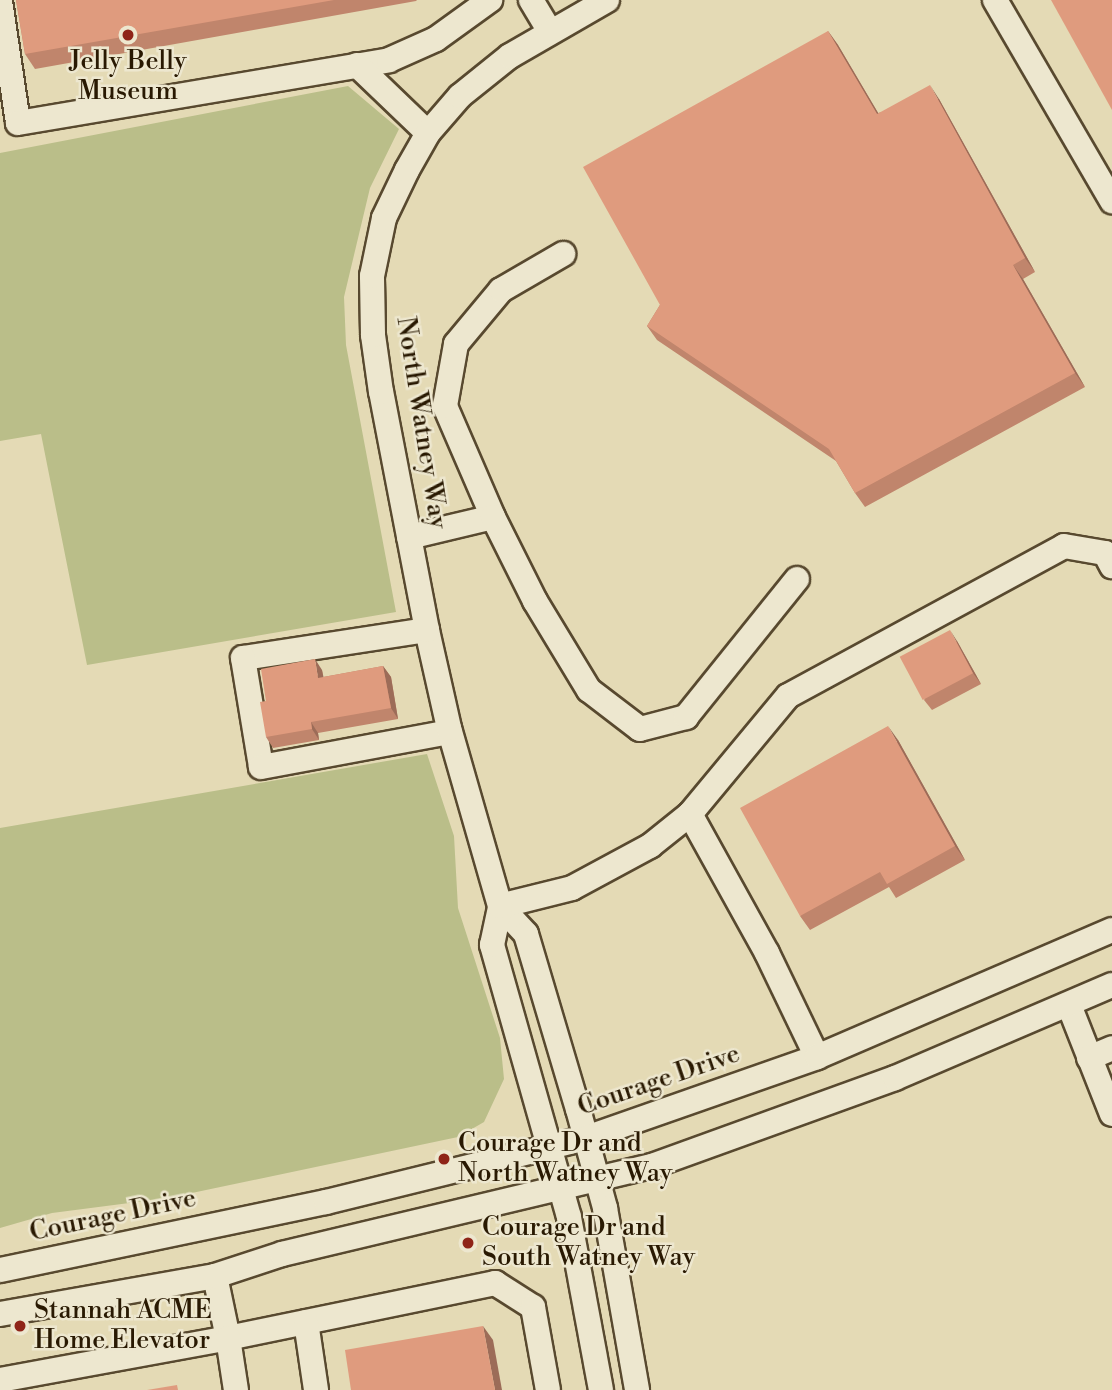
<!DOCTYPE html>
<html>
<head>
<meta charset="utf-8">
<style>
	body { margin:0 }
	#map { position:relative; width:1112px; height:1390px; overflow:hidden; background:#e4dab5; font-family:"Libre Bodoni",serif }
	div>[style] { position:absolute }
	.green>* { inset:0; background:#babe89 }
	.roads { filter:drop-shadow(2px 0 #58492f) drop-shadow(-2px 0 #58492f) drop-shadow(0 2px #58492f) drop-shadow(0 -2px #58492f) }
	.minor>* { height:24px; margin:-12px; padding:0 12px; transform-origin:12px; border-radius:12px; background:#ede7cf }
	.wall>* { inset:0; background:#c0856c }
	.shaded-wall>* { inset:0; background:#9c6c58 }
	.building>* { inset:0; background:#df9b7e; transform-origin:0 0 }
	.dots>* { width:19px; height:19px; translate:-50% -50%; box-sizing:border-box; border:4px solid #ede7cf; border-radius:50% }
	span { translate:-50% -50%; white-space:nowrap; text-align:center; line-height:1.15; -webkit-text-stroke:5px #ede7cf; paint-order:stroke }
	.poi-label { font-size:26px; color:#291902 }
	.left { translate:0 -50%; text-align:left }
	.street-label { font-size:26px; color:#291902 }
</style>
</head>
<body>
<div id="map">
	<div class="green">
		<div style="clip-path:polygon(348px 86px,399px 129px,370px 188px,344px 297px,346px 345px,396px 612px,87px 665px,41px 434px,0 441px,0 153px)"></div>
		<div style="clip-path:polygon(427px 754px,454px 836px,458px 908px,500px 1038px,504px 1079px,484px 1122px,458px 1137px,168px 1198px,52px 1213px,0 1228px,0 828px)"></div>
	</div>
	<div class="roads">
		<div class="minor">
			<div style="left:531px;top:0;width:37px;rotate:59deg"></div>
			<div style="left:995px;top:0;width:233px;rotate:59.8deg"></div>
			<div style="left:0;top:1px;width:123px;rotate:81.6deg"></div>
			<div style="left:18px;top:123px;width:376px;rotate:-9.6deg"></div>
			<div style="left:389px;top:60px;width:51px;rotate:-24.1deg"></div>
			<div style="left:436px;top:39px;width:67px;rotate:-35.8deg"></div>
			<div style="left:357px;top:65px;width:98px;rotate:43.8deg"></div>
			<div style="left:493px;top:517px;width:121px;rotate:-113.4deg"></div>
			<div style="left:445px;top:406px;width:63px;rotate:-79.9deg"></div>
			<div style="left:456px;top:344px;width:70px;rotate:-50.2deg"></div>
			<div style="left:501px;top:290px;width:72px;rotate:-30.1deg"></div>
			<div style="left:409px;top:537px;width:86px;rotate:-13.4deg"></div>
			<div style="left:493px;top:517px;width:94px;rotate:63.4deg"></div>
			<div style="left:535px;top:601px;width:104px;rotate:58.8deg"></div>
			<div style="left:589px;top:690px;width:64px;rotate:37.4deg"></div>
			<div style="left:640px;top:729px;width:48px;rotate:-14.6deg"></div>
			<div style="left:686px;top:717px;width:177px;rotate:-51.2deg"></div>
			<div style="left:427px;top:630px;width:186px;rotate:171.3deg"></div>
			<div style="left:243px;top:658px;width:110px;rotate:80.6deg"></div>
			<div style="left:261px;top:767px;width:192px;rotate:-10.5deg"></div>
			<div style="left:500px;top:906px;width:38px;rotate:47deg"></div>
			<div style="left:526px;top:934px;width:183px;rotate:73.5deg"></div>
			<div style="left:578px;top:1109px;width:103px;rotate:74.7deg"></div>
			<div style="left:605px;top:1208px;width:185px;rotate:80deg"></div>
			<div style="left:500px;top:906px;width:74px;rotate:-14deg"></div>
			<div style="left:572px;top:888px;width:89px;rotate:-28.3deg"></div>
			<div style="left:650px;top:846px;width:51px;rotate:-38.7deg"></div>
			<div style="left:1069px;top:1005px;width:117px;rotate:68.5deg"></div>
			<div style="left:817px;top:1057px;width:115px;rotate:-115.7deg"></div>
			<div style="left:767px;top:953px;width:159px;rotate:-119deg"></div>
			<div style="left:690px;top:814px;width:153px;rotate:-50.3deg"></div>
			<div style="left:788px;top:696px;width:314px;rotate:-28.5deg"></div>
			<div style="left:1064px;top:546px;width:42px;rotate:9.7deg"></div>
			<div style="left:1105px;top:553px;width:15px;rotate:62deg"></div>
			<div style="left:1089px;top:1058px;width:25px;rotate:-23deg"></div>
			<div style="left:0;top:1270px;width:333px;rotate:-11.8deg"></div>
			<div style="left:326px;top:1202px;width:268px;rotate:-13.8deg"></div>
			<div style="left:586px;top:1138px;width:245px;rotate:-19.3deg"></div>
			<div style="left:817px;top:1057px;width:321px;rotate:-23.3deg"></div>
			<div style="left:215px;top:1276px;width:63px;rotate:78.2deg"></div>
			<div style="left:228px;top:1338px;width:273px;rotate:-11.6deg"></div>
			<div style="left:495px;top:1283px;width:45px;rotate:32.3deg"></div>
			<div style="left:533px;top:1307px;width:84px;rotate:79.8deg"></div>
			<div style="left:0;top:1314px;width:218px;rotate:-10deg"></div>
			<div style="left:215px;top:1276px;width:71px;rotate:-18.2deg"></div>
			<div style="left:282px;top:1254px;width:380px;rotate:-13.4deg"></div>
			<div style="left:652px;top:1166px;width:258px;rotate:-19.9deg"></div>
			<div style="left:895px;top:1078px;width:236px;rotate:-23.2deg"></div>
			<div style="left:306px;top:1322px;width:69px;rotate:81.6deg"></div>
			<div style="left:0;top:1380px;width:232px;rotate:-10.4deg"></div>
			<div style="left:228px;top:1338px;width:53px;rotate:81.3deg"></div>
			<div style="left:601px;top:1390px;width:176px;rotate:-100.5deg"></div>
			<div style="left:569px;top:1217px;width:283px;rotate:-105.8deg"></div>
			<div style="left:492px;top:945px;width:40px;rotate:-78deg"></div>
			<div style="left:500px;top:906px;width:185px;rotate:-106deg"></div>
			<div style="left:449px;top:728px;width:100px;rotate:-102.7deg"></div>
			<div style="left:427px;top:630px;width:242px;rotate:-100.9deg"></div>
			<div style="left:381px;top:392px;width:58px;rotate:-98deg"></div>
			<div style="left:373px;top:335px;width:59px;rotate:-91deg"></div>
			<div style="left:372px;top:276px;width:59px;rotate:-78.3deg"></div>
			<div style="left:384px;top:218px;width:53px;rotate:-64.4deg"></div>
			<div style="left:407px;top:170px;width:43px;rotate:-60.4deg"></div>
			<div style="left:428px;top:133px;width:49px;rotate:-49.1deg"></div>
			<div style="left:460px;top:96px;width:64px;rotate:-38.7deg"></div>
			<div style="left:510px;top:56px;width:112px;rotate:-30deg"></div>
		</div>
	</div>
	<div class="wall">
		<div style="clip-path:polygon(16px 0,417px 0,416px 1px,35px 69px,25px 54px)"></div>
		<div style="clip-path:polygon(828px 31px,838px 45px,878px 113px,939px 99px,1035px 272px,1023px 279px,1085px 387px,865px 507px,855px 493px,836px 461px,657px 340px,647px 326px)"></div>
		<div style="clip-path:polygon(957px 641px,981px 684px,932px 710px,924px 700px)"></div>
		<div style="clip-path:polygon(383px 666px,391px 677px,398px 719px,318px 733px,319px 740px,273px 748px,266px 737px,322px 670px,323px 677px)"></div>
		<div style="clip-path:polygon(898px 740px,965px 860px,896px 898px,889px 887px,810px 930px,800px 916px)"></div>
	</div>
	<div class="shaded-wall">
		<div style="clip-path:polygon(828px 31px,838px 45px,887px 128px,877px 114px)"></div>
		<div style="clip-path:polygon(930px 85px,939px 99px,1035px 272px,1025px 258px)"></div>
		<div style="clip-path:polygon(1013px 265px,1023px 279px,1085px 387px,1075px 373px)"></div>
		<div style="clip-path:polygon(950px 630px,957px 641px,981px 684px,973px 673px)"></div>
		<div style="clip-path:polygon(315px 659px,322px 670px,326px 689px,318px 678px)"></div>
		<div style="clip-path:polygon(383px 666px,391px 677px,398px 719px,391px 708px)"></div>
		<div style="clip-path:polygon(311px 722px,318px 733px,319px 740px,312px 729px)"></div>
		<div style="clip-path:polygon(888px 726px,898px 740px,965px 860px,955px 846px)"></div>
		<div style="clip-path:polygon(483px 1326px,493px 1340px,502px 1390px,495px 1390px)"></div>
	</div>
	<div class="building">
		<div style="clip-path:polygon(16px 0,334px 0,25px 54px)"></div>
		<div style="clip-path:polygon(1051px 0,1112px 0,1112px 110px)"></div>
		<div style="clip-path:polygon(828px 31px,877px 114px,930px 85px,1025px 258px,1013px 265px,1075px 373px,855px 493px,829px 449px,647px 326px,660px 305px,583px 167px)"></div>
		<div style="left:950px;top:630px;width:49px;height:57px;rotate:62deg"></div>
		<div style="clip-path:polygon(315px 659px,318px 678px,383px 666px,391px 708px,311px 722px,312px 729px,266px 737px,260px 702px,266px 701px,261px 669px)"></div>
		<div style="clip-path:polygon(888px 726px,955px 846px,887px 884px,880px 872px,800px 916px,740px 808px)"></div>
		<div style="clip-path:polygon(483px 1326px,495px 1390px,351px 1390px,345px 1350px)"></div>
		<div style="clip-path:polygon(177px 1385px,178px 1390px,147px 1390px)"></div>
	</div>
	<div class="dots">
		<div style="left:128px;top:35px;background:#8f2418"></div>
		<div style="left:444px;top:1159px;background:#8f2418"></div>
		<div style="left:468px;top:1243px;background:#8f2418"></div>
		<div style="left:20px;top:1326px;background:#8f2418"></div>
	</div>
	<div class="poi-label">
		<span style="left:128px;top:77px">Jelly Belly<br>Museum</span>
		<span class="left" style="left:458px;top:1159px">Courage Dr and<br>North Watney Way</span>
		<span class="left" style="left:482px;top:1243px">Courage Dr and<br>South Watney Way</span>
		<span class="left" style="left:34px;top:1326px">Stannah ACME<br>Home Elevator</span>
	</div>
	<div class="street-label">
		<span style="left:421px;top:423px;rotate:81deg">North Watney Way</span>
		<span style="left:659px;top:1081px;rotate:-19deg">Courage Drive</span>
		<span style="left:113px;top:1216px;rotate:-12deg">Courage Drive</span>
	</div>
</div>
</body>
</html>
